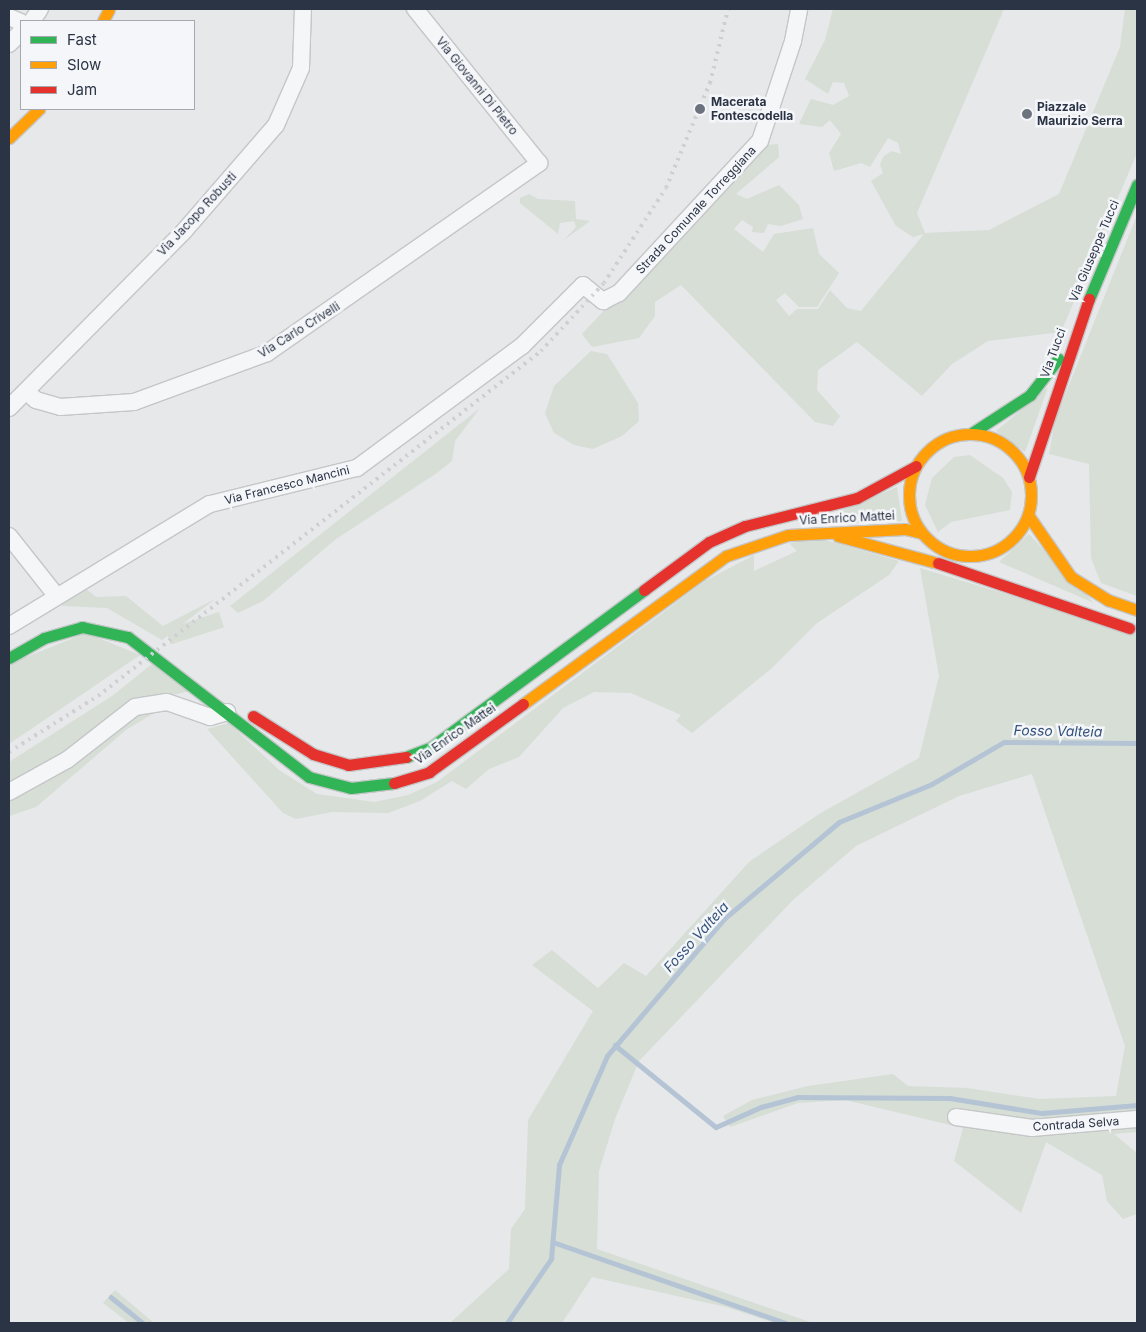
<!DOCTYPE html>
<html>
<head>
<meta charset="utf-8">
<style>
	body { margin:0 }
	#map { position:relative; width:1146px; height:1332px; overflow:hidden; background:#e6e8ea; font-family:Inter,sans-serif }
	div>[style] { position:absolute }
	.green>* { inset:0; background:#d6ded6; transform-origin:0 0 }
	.stream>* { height:4.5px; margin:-2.25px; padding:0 2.25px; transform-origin:2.25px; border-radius:2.25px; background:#b4c4d5 }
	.roads { filter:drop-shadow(1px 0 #c4c6c8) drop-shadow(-1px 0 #c4c6c8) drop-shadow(0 1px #c4c6c8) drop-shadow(0 -1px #c4c6c8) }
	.street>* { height:16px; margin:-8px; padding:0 8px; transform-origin:8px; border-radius:8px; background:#f5f6f7 }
	.fast>* { height:11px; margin:-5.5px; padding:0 5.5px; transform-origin:5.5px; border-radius:5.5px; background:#30b455 }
	.slow>* { height:11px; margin:-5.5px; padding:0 5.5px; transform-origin:5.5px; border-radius:5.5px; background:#ff9f0a }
	.slow>.ring { margin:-5.5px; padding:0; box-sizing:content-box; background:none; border:11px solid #ff9f0a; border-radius:50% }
	.jam>* { height:11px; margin:-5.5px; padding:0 5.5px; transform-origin:5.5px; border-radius:5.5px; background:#e5322d }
	.rail>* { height:4px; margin-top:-2px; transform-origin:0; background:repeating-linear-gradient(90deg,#cecfd2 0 2.5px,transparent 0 7.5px) }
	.dots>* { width:14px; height:14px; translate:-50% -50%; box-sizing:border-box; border:2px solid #f4f6f9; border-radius:50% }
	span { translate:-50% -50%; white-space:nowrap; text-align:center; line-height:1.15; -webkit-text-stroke:5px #f4f6f9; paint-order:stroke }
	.street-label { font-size:12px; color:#2b3445 }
	.poi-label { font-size:12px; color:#2b3445; font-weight:700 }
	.left { translate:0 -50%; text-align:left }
	.water-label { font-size:14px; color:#34527a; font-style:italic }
	.frame { position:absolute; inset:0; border:10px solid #2b3445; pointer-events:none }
	.legend { position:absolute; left:20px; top:20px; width:175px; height:90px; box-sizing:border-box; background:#f4f6f9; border:1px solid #a4a8b1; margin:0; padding:6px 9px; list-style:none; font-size:15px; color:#2b3445 }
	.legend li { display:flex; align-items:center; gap:10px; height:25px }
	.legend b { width:25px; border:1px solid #a4a8b1 }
</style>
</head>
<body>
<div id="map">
	<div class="green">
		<div style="clip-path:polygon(833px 9px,1004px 9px,917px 213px,925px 233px,989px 230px,1059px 194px,1120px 47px,1125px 9px,1137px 9px,1137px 153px,1061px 332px,988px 341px,952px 364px,922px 396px,857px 342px,818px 370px,817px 390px,840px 416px,833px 426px,815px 422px,681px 285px,655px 302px,655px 316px,639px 338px,592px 347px,582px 334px,758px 146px,778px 144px,779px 157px,736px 194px,747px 199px,779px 185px,799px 205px,803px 219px,781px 226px,768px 224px,764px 233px,752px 232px,753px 227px,742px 220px,734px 229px,763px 252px,774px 234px,813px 228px,819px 254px,839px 273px,817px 307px,799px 307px,785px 293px,776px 300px,789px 316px,797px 309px,818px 309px,830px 290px,847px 308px,861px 311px,924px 234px,913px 237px,896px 226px,871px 181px,883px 173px,880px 165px,883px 157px,892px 151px,901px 154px,898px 143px,888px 138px,870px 167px,861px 163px,834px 171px,829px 153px,841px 134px,830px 120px,822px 127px,799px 124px,811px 99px,833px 105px,849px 96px,844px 83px,833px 82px,828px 94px,805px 79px,825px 40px)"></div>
		<div style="clip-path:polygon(529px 194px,538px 199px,575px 201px,576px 219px,590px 221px,564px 240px,576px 227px,574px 221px,560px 223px,558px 234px,520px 203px,520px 198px)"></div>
		<div style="clip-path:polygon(1137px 215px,1137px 596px,1101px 583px,1091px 558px,1089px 464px,1049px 454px,1055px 420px)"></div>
		<div style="clip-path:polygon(591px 351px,607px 354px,638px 403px,639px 421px,622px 436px,593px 449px,574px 445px,554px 433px,545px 413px,554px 386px)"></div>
		<div style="clip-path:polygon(1048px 387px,1025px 452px,996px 431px)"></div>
		<div style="clip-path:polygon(480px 408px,455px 441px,452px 461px,437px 473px,336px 539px,263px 601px,238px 613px,230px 606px)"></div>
		<div style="clip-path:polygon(970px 455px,1003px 478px,1012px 492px,1010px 510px,951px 522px,938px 532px,925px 505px,932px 478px,954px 457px)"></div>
		<div style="clip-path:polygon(897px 487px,902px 521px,806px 526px)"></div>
		<div style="clip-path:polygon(1029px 534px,1094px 603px,999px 562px)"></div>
		<div style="clip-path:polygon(822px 539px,899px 561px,889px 575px,817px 623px,772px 668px,692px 733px,676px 721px,681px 715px,631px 693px,594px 692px,563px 708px,519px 757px,489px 769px,466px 789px,452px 781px,420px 801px,388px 813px,332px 812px,296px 819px,283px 813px,207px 729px,229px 723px,279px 770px,317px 794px,374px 802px,408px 795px,437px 782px,705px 581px,754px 555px,754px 571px,797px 551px,789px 543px)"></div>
		<div style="clip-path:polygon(920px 568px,1137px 634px,1137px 1132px,1114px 1134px,1137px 1153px,1137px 1214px,1123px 1219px,1107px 1201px,1102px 1175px,1046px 1142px,1021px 1213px,954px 1161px,963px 1128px,845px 1100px,798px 1103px,730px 1127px,723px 1116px,752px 1100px,808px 1086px,893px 1074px,908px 1086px,967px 1088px,1040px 1099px,1116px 1096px,1125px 1046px,1032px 774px,959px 796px,856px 846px,794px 899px,639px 1061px,615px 1119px,599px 1171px,597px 1249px,813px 1323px,775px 1323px,726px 1307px,592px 1277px,562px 1323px,450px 1323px,509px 1269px,511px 1229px,525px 1209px,528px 1120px,593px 1011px,532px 965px,552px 950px,598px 988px,624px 963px,646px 976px,749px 862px,819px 814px,919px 758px,939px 676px)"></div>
		<div style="clip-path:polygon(85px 588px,96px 597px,126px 596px,163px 626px,215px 599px,162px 640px,107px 608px,62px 606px,64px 598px)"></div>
		<div style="left:219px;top:612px;width:16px;height:56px;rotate:72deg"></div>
		<div style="clip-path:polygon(86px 633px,140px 655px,9px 744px,9px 664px)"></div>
		<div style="clip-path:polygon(152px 664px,190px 691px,164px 697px,9px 786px,9px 762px,112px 696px)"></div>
		<div style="clip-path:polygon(164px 707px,126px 730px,36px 807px,9px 816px,9px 795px,130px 715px)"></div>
		<div style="clip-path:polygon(115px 1290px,154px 1323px,129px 1323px,103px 1303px)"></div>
	</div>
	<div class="stream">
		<div style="left:615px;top:1045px;width:130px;rotate:39.1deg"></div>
		<div style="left:716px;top:1127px;width:49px;rotate:-24deg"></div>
		<div style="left:761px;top:1107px;width:38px;rotate:-15deg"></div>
		<div style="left:798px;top:1097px;width:152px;rotate:0.4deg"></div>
		<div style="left:950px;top:1098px;width:93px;rotate:9.3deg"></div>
		<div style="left:1042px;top:1113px;width:95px;rotate:-4.8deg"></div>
		<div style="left:553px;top:1242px;width:247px;rotate:19.2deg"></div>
		<div style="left:111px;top:1297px;width:41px;rotate:39.1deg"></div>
		<div style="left:507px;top:1323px;width:78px;rotate:-55.5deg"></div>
		<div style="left:551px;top:1259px;width:94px;rotate:-85.1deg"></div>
		<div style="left:559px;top:1165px;width:119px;rotate:-66.2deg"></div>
		<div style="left:607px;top:1056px;width:180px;rotate:-49.5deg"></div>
		<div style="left:724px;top:919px;width:150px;rotate:-40.1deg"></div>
		<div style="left:839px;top:822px;width:100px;rotate:-22.2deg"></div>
		<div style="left:932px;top:784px;width:83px;rotate:-30.3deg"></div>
		<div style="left:1004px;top:742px;width:133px;rotate:0.4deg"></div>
	</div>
	<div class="roads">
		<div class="street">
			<div style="left:9px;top:17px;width:13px;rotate:23deg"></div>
			<div style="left:32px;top:21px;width:14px;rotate:-56deg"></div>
			<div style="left:9px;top:44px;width:17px;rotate:-45deg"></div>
			<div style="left:27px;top:392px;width:12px;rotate:42deg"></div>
			<div style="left:36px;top:400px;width:25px;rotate:16deg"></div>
			<div style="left:60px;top:407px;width:74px;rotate:-3.9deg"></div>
			<div style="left:134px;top:402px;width:142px;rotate:-20.2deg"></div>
			<div style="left:267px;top:353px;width:332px;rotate:-34.9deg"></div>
			<div style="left:539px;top:163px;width:198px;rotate:-128.8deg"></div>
			<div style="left:9px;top:408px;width:250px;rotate:-45.3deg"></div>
			<div style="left:185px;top:230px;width:139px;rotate:-49.1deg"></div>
			<div style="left:276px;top:125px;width:62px;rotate:-66.3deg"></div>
			<div style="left:301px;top:68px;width:59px;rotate:-88.1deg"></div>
			<div style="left:9px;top:536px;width:74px;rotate:51.6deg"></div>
			<div style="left:9px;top:626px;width:235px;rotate:-31.3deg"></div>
			<div style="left:210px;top:504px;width:151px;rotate:-13.8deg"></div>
			<div style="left:357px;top:468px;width:205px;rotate:-36.5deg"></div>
			<div style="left:522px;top:346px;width:86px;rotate:-45deg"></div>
			<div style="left:583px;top:285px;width:26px;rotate:39deg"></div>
			<div style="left:603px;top:301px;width:18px;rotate:-27deg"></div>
			<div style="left:619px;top:293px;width:207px;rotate:-47.2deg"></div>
			<div style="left:760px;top:141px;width:105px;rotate:-71.7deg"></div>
			<div style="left:793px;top:41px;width:33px;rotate:-79deg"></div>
			<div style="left:9px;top:792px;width:66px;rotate:-28.9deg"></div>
			<div style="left:67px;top:760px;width:86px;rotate:-37.9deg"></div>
			<div style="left:135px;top:707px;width:32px;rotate:-9deg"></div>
			<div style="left:167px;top:702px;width:46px;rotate:19.2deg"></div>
			<div style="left:210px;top:717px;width:18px;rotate:-16deg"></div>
			<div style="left:956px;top:1117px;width:77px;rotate:8.2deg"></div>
			<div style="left:1032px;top:1128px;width:105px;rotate:-4.9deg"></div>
		</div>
		<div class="fast">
			<div style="left:1089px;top:299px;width:124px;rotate:-67.2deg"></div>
			<div style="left:970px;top:434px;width:72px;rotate:-33deg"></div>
			<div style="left:1030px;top:395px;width:46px;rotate:-52.1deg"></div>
			<div style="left:9px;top:658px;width:40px;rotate:-29.7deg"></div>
			<div style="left:44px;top:638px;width:40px;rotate:-16deg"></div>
			<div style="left:82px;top:627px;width:47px;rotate:12.3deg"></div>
			<div style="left:128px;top:637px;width:229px;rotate:37.7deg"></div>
			<div style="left:309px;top:777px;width:43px;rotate:14.7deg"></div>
			<div style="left:351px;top:788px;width:43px;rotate:-6.6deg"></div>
			<div style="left:406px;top:757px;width:26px;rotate:-21deg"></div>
			<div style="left:430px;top:748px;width:266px;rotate:-36.4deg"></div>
		</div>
		<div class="slow">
			<div style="left:103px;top:21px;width:13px;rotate:-63deg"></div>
			<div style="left:9px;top:138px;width:42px;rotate:-44deg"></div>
			<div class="ring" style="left:909px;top:434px;width:111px;height:111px"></div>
			<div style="left:1028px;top:515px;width:75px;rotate:55.3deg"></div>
			<div style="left:1071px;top:577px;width:44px;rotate:31.9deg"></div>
			<div style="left:1108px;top:600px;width:31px;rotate:19deg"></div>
			<div style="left:838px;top:536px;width:99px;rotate:15.2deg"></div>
			<div style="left:523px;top:704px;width:251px;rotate:-36.1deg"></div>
			<div style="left:726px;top:556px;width:65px;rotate:-18.7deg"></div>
			<div style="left:788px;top:535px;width:117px;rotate:-2.9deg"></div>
			<div style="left:905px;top:529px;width:17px;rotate:13deg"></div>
		</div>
		<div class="jam">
			<div style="left:1029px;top:477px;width:188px;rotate:-71.4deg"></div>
			<div style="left:938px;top:563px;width:202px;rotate:18.8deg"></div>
			<div style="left:644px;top:590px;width:81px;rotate:-36.4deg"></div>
			<div style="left:709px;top:542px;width:39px;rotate:-24deg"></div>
			<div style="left:745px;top:526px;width:115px;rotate:-14deg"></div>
			<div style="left:857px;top:498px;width:67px;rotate:-28.5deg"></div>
			<div style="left:253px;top:716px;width:71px;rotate:32.3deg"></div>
			<div style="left:313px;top:754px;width:37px;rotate:17deg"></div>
			<div style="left:348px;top:765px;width:59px;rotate:-7.9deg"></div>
			<div style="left:394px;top:783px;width:37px;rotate:-17deg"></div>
			<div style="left:429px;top:772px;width:116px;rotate:-35.9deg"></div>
		</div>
	</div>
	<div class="rail">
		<div style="left:9px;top:752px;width:105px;rotate:-32.2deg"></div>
		<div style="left:98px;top:696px;width:561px;rotate:-37.91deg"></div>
		<div style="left:541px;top:351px;width:93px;rotate:-47.2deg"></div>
		<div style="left:604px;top:283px;width:113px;rotate:-56.9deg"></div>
		<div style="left:666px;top:188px;width:114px;rotate:-67.3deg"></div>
		<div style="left:710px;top:83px;width:76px;rotate:-76.3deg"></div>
	</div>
	<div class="dots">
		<div style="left:700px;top:109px;background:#6c737f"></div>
		<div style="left:1027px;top:114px;background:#6c737f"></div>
	</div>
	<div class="street-label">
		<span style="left:477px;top:86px;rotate:51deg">Via Giovanni Di Pietro</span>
		<span style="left:696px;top:210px;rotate:-47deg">Strada Comunale Torreggiana</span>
		<span style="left:197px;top:214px;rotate:-47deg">Via Jacopo Robusti</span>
		<span style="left:1094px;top:251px;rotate:-67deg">Via Giuseppe Tucci</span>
		<span style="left:299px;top:330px;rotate:-32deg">Via Carlo Crivelli</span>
		<span style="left:1053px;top:353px;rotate:-70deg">Via Tucci</span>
		<span style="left:287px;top:485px;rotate:-14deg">Via Francesco Mancini</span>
		<span style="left:847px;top:518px;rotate:-3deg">Via Enrico Mattei</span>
		<span style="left:455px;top:734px;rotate:-35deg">Via Enrico Mattei</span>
		<span style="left:1076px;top:1124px;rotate:-4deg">Contrada Selva</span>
	</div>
	<div class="poi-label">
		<span class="left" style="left:711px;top:109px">Macerata<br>Fontescodella</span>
		<span class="left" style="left:1037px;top:114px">Piazzale<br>Maurizio Serra</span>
	</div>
	<div class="water-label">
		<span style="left:1058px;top:731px;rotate:1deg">Fosso Valteia</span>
		<span style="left:696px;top:937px;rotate:-48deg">Fosso Valteia</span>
	</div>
	<div class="frame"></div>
	<ul class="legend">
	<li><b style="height:6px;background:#30b455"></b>Fast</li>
	<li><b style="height:6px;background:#ff9f0a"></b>Slow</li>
	<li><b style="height:6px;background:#e5322d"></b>Jam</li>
	</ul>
</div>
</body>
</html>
